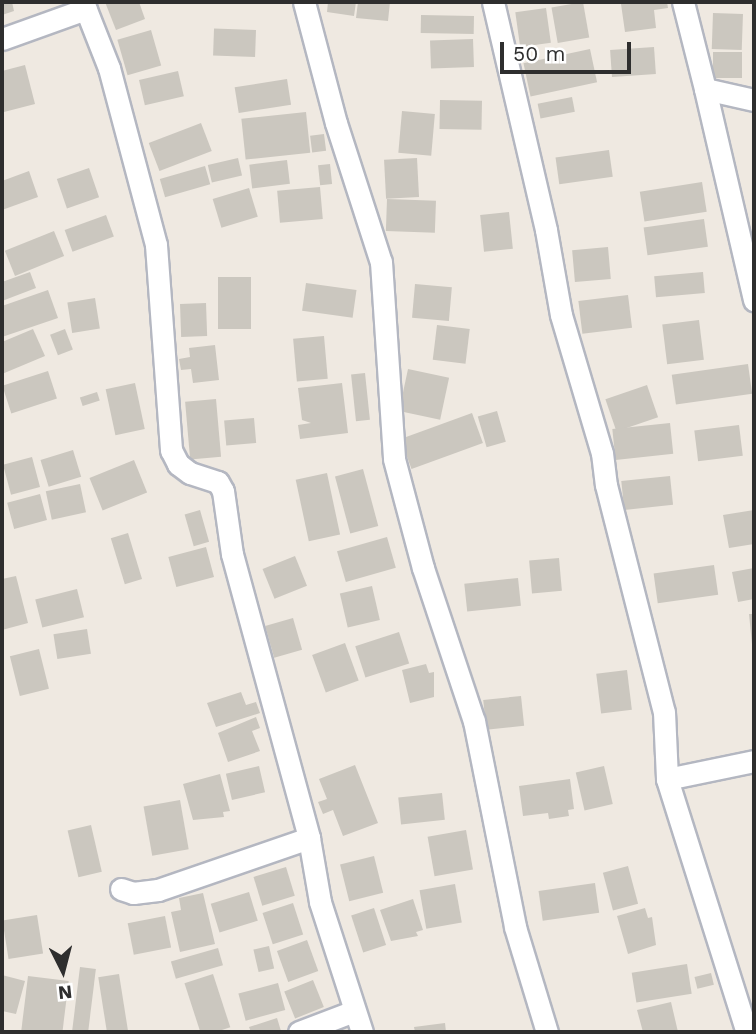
<!DOCTYPE html>
<html>
<head>
<meta charset="utf-8">
<style>
	body { margin:0 }
	#map { position:relative; width:756px; height:1034px; overflow:hidden; background:#efe9e1; font-family:"Work Sans",sans-serif }
	div>[style] { position:absolute }
	.building>* { inset:0; background:#cbc7bf; transform-origin:0 0 }
	.roads { filter:drop-shadow(2px 0 #b4b7c1) drop-shadow(-2px 0 #b4b7c1) drop-shadow(0 2px #b4b7c1) drop-shadow(0 -2px #b4b7c1) }
	.minor>* { height:21px; margin:-10.5px; padding:0 10.5px; transform-origin:10.5px; border-radius:10.5px; background:#fff }
	span { translate:-50% -50%; white-space:nowrap; text-align:center; line-height:1.15; -webkit-text-stroke:7px #fff; paint-order:stroke }
	.frame { position:absolute; inset:0; border:4px solid #2e2e2e; pointer-events:none }
	.north { position:absolute; left:28px; top:936px; width:70px; height:70px; -webkit-text-stroke:5px #fff; paint-order:stroke; rotate:174deg; font-size:19px; font-weight:700; line-height:28px; text-align:center; color:#2e2e2e }
	.north::after { content:''; display:block; margin:auto; width:24px; height:32px; background:#2e2e2e; clip-path:polygon(50% 0,100% 100%,50% 72%,0 100%) }
	.scale { position:absolute; left:500px; top:42px; width:131px; height:32px; box-sizing:border-box; border:4px solid #2e2e2e; border-top:0; padding-left:9px; font-size:21px; line-height:24px; white-space:nowrap; color:#2e2e2e; -webkit-text-stroke:5px #fff; paint-order:stroke }
</style>
</head>
<body>
<div id="map">
	<div class="building">
		<div style="clip-path:polygon(2px 2px,12px 2px,14px 11px,2px 15px)"></div>
		<div style="clip-path:polygon(105px 2px,139px 2px,145px 19px,116px 30px)"></div>
		<div style="clip-path:polygon(328px 2px,356px 2px,354px 16px,327px 12px)"></div>
		<div style="clip-path:polygon(358px 2px,390px 2px,388px 21px,356px 18px)"></div>
		<div style="left:583px;top:2px;width:36px;height:32px;rotate:80deg"></div>
		<div style="clip-path:polygon(667px 2px,668px 8px,654px 10px,656px 28px,625px 32px,621px 4px)"></div>
		<div style="left:546px;top:8px;width:35px;height:31px;rotate:82deg"></div>
		<div style="left:713px;top:13px;width:30px;height:36px;rotate:2deg"></div>
		<div style="left:421px;top:15px;width:53px;height:18px;rotate:1deg"></div>
		<div style="left:151px;top:30px;width:37px;height:35px;rotate:74deg"></div>
		<div style="left:256px;top:30px;width:27px;height:42px;rotate:92deg"></div>
		<div style="left:473px;top:39px;width:28px;height:43px;rotate:88deg"></div>
		<div style="left:654px;top:47px;width:27px;height:44px;rotate:86deg"></div>
		<div style="left:590px;top:49px;width:34px;height:68px;rotate:78deg"></div>
		<div style="left:713px;top:52px;width:29px;height:26px"></div>
		<div style="clip-path:polygon(25px 65px,35px 104px,4px 112px,2px 71px)"></div>
		<div style="left:178px;top:71px;width:26px;height:40px;rotate:77deg"></div>
		<div style="left:287px;top:79px;width:26px;height:53px;rotate:81deg"></div>
		<div style="left:572px;top:97px;width:15px;height:35px;rotate:79deg"></div>
		<div style="left:440px;top:100px;width:42px;height:29px;rotate:1deg"></div>
		<div style="left:402px;top:111px;width:33px;height:42px;rotate:5deg"></div>
		<div style="left:306px;top:112px;width:41px;height:65px;rotate:84deg"></div>
		<div style="left:201px;top:123px;width:30px;height:56px;rotate:69deg"></div>
		<div style="left:324px;top:134px;width:17px;height:14px;rotate:83deg"></div>
		<div style="left:609px;top:150px;width:27px;height:54px;rotate:82deg"></div>
		<div style="left:238px;top:158px;width:18px;height:31px;rotate:77deg"></div>
		<div style="left:417px;top:158px;width:39px;height:33px;rotate:87deg"></div>
		<div style="left:287px;top:160px;width:24px;height:38px;rotate:83deg"></div>
		<div style="left:330px;top:164px;width:20px;height:12px;rotate:84deg"></div>
		<div style="left:205px;top:166px;width:19px;height:47px;rotate:74deg"></div>
		<div style="left:89px;top:168px;width:31px;height:34px;rotate:71deg"></div>
		<div style="clip-path:polygon(29px 171px,38px 197px,2px 210px,2px 181px)"></div>
		<div style="left:702px;top:182px;width:30px;height:63px;rotate:81deg"></div>
		<div style="left:320px;top:187px;width:32px;height:43px;rotate:85deg"></div>
		<div style="left:249px;top:188px;width:30px;height:38px;rotate:73deg"></div>
		<div style="left:387px;top:199px;width:49px;height:32px;rotate:2deg"></div>
		<div style="left:509px;top:212px;width:37px;height:29px;rotate:84deg"></div>
		<div style="left:106px;top:215px;width:23px;height:44px;rotate:70deg"></div>
		<div style="left:704px;top:219px;width:28px;height:61px;rotate:82deg"></div>
		<div style="left:54px;top:231px;width:27px;height:53px;rotate:68deg"></div>
		<div style="left:608px;top:247px;width:32px;height:36px;rotate:85deg"></div>
		<div style="clip-path:polygon(30px 272px,36px 288px,2px 301px,2px 282px)"></div>
		<div style="left:703px;top:272px;width:21px;height:49px;rotate:85deg"></div>
		<div style="left:218px;top:277px;width:33px;height:52px"></div>
		<div style="left:306px;top:283px;width:51px;height:28px;rotate:8deg"></div>
		<div style="left:415px;top:284px;width:37px;height:34px;rotate:5deg"></div>
		<div style="clip-path:polygon(48px 290px,58px 318px,2px 337px,2px 306px)"></div>
		<div style="left:628px;top:295px;width:33px;height:50px;rotate:83deg"></div>
		<div style="left:95px;top:298px;width:31px;height:28px;rotate:81deg"></div>
		<div style="left:206px;top:303px;width:33px;height:26px;rotate:88deg"></div>
		<div style="left:699px;top:320px;width:40px;height:37px;rotate:83deg"></div>
		<div style="left:437px;top:325px;width:33px;height:35px;rotate:7deg"></div>
		<div style="clip-path:polygon(33px 329px,45px 356px,2px 374px,2px 342px)"></div>
		<div style="left:65px;top:329px;width:22px;height:16px;rotate:69deg"></div>
		<div style="left:324px;top:336px;width:43px;height:31px;rotate:85deg"></div>
		<div style="clip-path:polygon(215px 345px,219px 380px,193px 383px,191px 369px,181px 370px,179px 359px,190px 357px,189px 348px)"></div>
		<div style="left:748px;top:364px;width:30px;height:77px;rotate:82deg"></div>
		<div style="left:408px;top:369px;width:42px;height:43px;rotate:12deg"></div>
		<div style="left:48px;top:371px;width:29px;height:48px;rotate:72deg"></div>
		<div style="left:365px;top:373px;width:47px;height:14px;rotate:84deg"></div>
		<div style="left:135px;top:383px;width:47px;height:30px;rotate:78deg"></div>
		<div style="clip-path:polygon(342px 383px,348px 433px,300px 439px,298px 425px,311px 423px,302px 420px,298px 388px)"></div>
		<div style="left:647px;top:385px;width:34px;height:44px;rotate:71deg"></div>
		<div style="left:97px;top:392px;width:9px;height:18px;rotate:72deg"></div>
		<div style="left:216px;top:399px;width:58px;height:31px;rotate:85deg"></div>
		<div style="left:497px;top:411px;width:32px;height:20px;rotate:74deg"></div>
		<div style="left:472px;top:413px;width:32px;height:76px;rotate:70deg"></div>
		<div style="left:254px;top:418px;width:25px;height:30px;rotate:85deg"></div>
		<div style="left:670px;top:423px;width:31px;height:58px;rotate:84deg"></div>
		<div style="left:739px;top:425px;width:31px;height:45px;rotate:83deg"></div>
		<div style="left:73px;top:450px;width:28px;height:34px;rotate:73deg"></div>
		<div style="left:32px;top:457px;width:31px;height:30px;rotate:75deg"></div>
		<div style="left:134px;top:460px;width:35px;height:48px;rotate:68deg"></div>
		<div style="left:363px;top:469px;width:59px;height:29px;rotate:75deg"></div>
		<div style="left:327px;top:473px;width:63px;height:32px;rotate:78deg"></div>
		<div style="left:670px;top:476px;width:29px;height:49px;rotate:84deg"></div>
		<div style="left:80px;top:484px;width:29px;height:35px;rotate:78deg"></div>
		<div style="left:40px;top:494px;width:27px;height:34px;rotate:75deg"></div>
		<div style="left:200px;top:510px;width:33px;height:16px;rotate:74deg"></div>
		<div style="clip-path:polygon(754px 510px,754px 544px,729px 548px,723px 515px)"></div>
		<div style="left:128px;top:533px;width:48px;height:18px;rotate:73deg"></div>
		<div style="left:387px;top:537px;width:32px;height:52px;rotate:74deg"></div>
		<div style="left:206px;top:547px;width:31px;height:39px;rotate:75deg"></div>
		<div style="left:295px;top:556px;width:32px;height:35px;rotate:68deg"></div>
		<div style="left:559px;top:558px;width:33px;height:30px;rotate:85deg"></div>
		<div style="left:714px;top:565px;width:30px;height:61px;rotate:82deg"></div>
		<div style="clip-path:polygon(754px 568px,754px 599px,738px 602px,732px 572px)"></div>
		<div style="clip-path:polygon(16px 576px,28px 623px,2px 630px,2px 579px)"></div>
		<div style="left:518px;top:578px;width:28px;height:54px;rotate:84deg"></div>
		<div style="left:372px;top:586px;width:35px;height:33px;rotate:77deg"></div>
		<div style="left:77px;top:589px;width:29px;height:43px;rotate:76deg"></div>
		<div style="clip-path:polygon(749px 614px,754px 614px,754px 644px,752px 644px)"></div>
		<div style="left:293px;top:618px;width:33px;height:29px;rotate:74deg"></div>
		<div style="left:87px;top:629px;width:25px;height:34px;rotate:81deg"></div>
		<div style="left:399px;top:632px;width:33px;height:46px;rotate:72deg"></div>
		<div style="left:345px;top:643px;width:40px;height:35px;rotate:70deg"></div>
		<div style="left:39px;top:649px;width:41px;height:30px;rotate:76deg"></div>
		<div style="clip-path:polygon(426px 664px,429px 673px,434px 672px,434px 697px,410px 703px,402px 670px)"></div>
		<div style="left:627px;top:670px;width:40px;height:31px;rotate:83deg"></div>
		<div style="clip-path:polygon(241px 692px,246px 705px,256px 702px,260px 713px,216px 727px,207px 703px)"></div>
		<div style="left:521px;top:696px;width:30px;height:38px;rotate:84deg"></div>
		<div style="clip-path:polygon(256px 717px,260px 728px,252px 731px,260px 751px,228px 762px,218px 733px)"></div>
		<div style="clip-path:polygon(355px 765px,378px 823px,343px 836px,333px 810px,323px 814px,318px 802px,327px 799px,319px 779px)"></div>
		<div style="left:259px;top:766px;width:27px;height:34px;rotate:77deg"></div>
		<div style="left:604px;top:766px;width:39px;height:29px;rotate:77deg"></div>
		<div style="clip-path:polygon(220px 774px,230px 811px,223px 812px,224px 817px,193px 820px,183px 784px)"></div>
		<div style="clip-path:polygon(570px 779px,574px 809px,568px 810px,569px 816px,549px 819px,548px 813px,523px 816px,519px 786px)"></div>
		<div style="left:442px;top:793px;width:27px;height:44px;rotate:84deg"></div>
		<div style="left:180px;top:800px;width:50px;height:37px;rotate:80deg"></div>
		<div style="left:91px;top:825px;width:48px;height:24px;rotate:77deg"></div>
		<div style="left:466px;top:830px;width:40px;height:39px;rotate:80deg"></div>
		<div style="left:374px;top:856px;width:38px;height:35px;rotate:76deg"></div>
		<div style="left:628px;top:866px;width:39px;height:26px;rotate:75deg"></div>
		<div style="left:286px;top:867px;width:30px;height:34px;rotate:73deg"></div>
		<div style="left:595px;top:883px;width:30px;height:57px;rotate:82deg"></div>
		<div style="left:455px;top:884px;width:39px;height:36px;rotate:80deg"></div>
		<div style="left:249px;top:892px;width:30px;height:40px;rotate:73deg"></div>
		<div style="clip-path:polygon(203px 893px,215px 944px,180px 952px,171px 912px,181px 910px,179px 898px)"></div>
		<div style="clip-path:polygon(413px 899px,423px 930px,416px 932px,418px 936px,391px 941px,380px 910px)"></div>
		<div style="left:293px;top:903px;width:33px;height:32px;rotate:72deg"></div>
		<div style="left:374px;top:908px;width:39px;height:24px;rotate:72deg"></div>
		<div style="clip-path:polygon(645px 908px,648px 918px,652px 917px,656px 945px,628px 954px,617px 916px)"></div>
		<div style="left:37px;top:915px;width:39px;height:35px;rotate:81deg"></div>
		<div style="left:165px;top:916px;width:32px;height:38px;rotate:79deg"></div>
		<div style="left:307px;top:940px;width:33px;height:32px;rotate:70deg"></div>
		<div style="left:269px;top:946px;width:23px;height:16px;rotate:77deg"></div>
		<div style="left:218px;top:948px;width:18px;height:49px;rotate:74deg"></div>
		<div style="left:687px;top:964px;width:30px;height:56px;rotate:81deg"></div>
		<div style="left:80px;top:967px;width:16px;height:64px;rotate:7deg"></div>
		<div style="left:711px;top:973px;width:12px;height:17px;rotate:76deg"></div>
		<div style="left:119px;top:974px;width:59px;height:21px;rotate:81deg"></div>
		<div style="left:213px;top:974px;width:56px;height:30px;rotate:72deg"></div>
		<div style="clip-path:polygon(2px 975px,25px 981px,16px 1014px,2px 1011px)"></div>
		<div style="left:28px;top:976px;width:41px;height:56px;rotate:7deg"></div>
		<div style="left:313px;top:980px;width:29px;height:31px;rotate:68deg"></div>
		<div style="left:278px;top:983px;width:28px;height:41px;rotate:75deg"></div>
		<div style="clip-path:polygon(671px 1002px,678px 1032px,643px 1032px,637px 1010px)"></div>
		<div style="clip-path:polygon(277px 1018px,281px 1031px,251px 1032px,249px 1027px)"></div>
		<div style="clip-path:polygon(445px 1023px,446px 1032px,415px 1032px,414px 1027px)"></div>
	</div>
	<div class="roads">
		<div class="minor">
			<div style="left:83px;top:2px;width:71px;rotate:68.5deg"></div>
			<div style="left:109px;top:68px;width:183px;rotate:75.1deg"></div>
			<div style="left:156px;top:245px;width:206px;rotate:85.8deg"></div>
			<div style="left:171px;top:450px;width:16px;rotate:63deg"></div>
			<div style="left:178px;top:464px;width:15px;rotate:37deg"></div>
			<div style="left:190px;top:473px;width:29px;rotate:18deg"></div>
			<div style="left:218px;top:482px;width:10px;rotate:61deg"></div>
			<div style="left:223px;top:491px;width:64px;rotate:81.9deg"></div>
			<div style="left:232px;top:554px;width:294px;rotate:74.8deg"></div>
			<div style="left:309px;top:838px;width:65px;rotate:80.2deg"></div>
			<div style="left:320px;top:902px;width:137px;rotate:72.1deg"></div>
			<div style="left:304px;top:2px;width:125px;rotate:75.2deg"></div>
			<div style="left:336px;top:123px;width:146px;rotate:72.1deg"></div>
			<div style="left:381px;top:262px;width:197px;rotate:86.2deg"></div>
			<div style="left:394px;top:459px;width:113px;rotate:75.1deg"></div>
			<div style="left:423px;top:568px;width:161px;rotate:71.6deg"></div>
			<div style="left:474px;top:721px;width:210px;rotate:78.7deg"></div>
			<div style="left:515px;top:927px;width:110px;rotate:73.1deg"></div>
			<div style="left:493px;top:2px;width:234px;rotate:76.9deg"></div>
			<div style="left:546px;top:230px;width:86px;rotate:80deg"></div>
			<div style="left:561px;top:315px;width:144px;rotate:73.5deg"></div>
			<div style="left:602px;top:453px;width:32px;rotate:83deg"></div>
			<div style="left:606px;top:485px;width:234px;rotate:75.7deg"></div>
			<div style="left:664px;top:712px;width:67px;rotate:87.4deg"></div>
			<div style="left:667px;top:779px;width:89px;rotate:-11.7deg"></div>
			<div style="left:683px;top:2px;width:90px;rotate:75.8deg"></div>
			<div style="left:2px;top:39px;width:89px;rotate:-19.7deg"></div>
			<div style="left:754px;top:100px;width:50px;rotate:-167.3deg"></div>
			<div style="left:705px;top:89px;width:217px;rotate:76.9deg"></div>
			<div style="left:667px;top:779px;width:265px;rotate:72.5deg"></div>
			<div style="left:121px;top:889px;width:13px;rotate:18deg"></div>
			<div style="left:133px;top:893px;width:25px;rotate:-7deg"></div>
			<div style="left:158px;top:890px;width:160px;rotate:-19deg"></div>
			<div style="left:299px;top:1032px;width:59px;rotate:-20.9deg"></div>
		</div>
	</div>
	<div class="frame"></div>
	<div class="north">N</div>
	<div class="scale">50 m</div>
</div>
</body>
</html>
